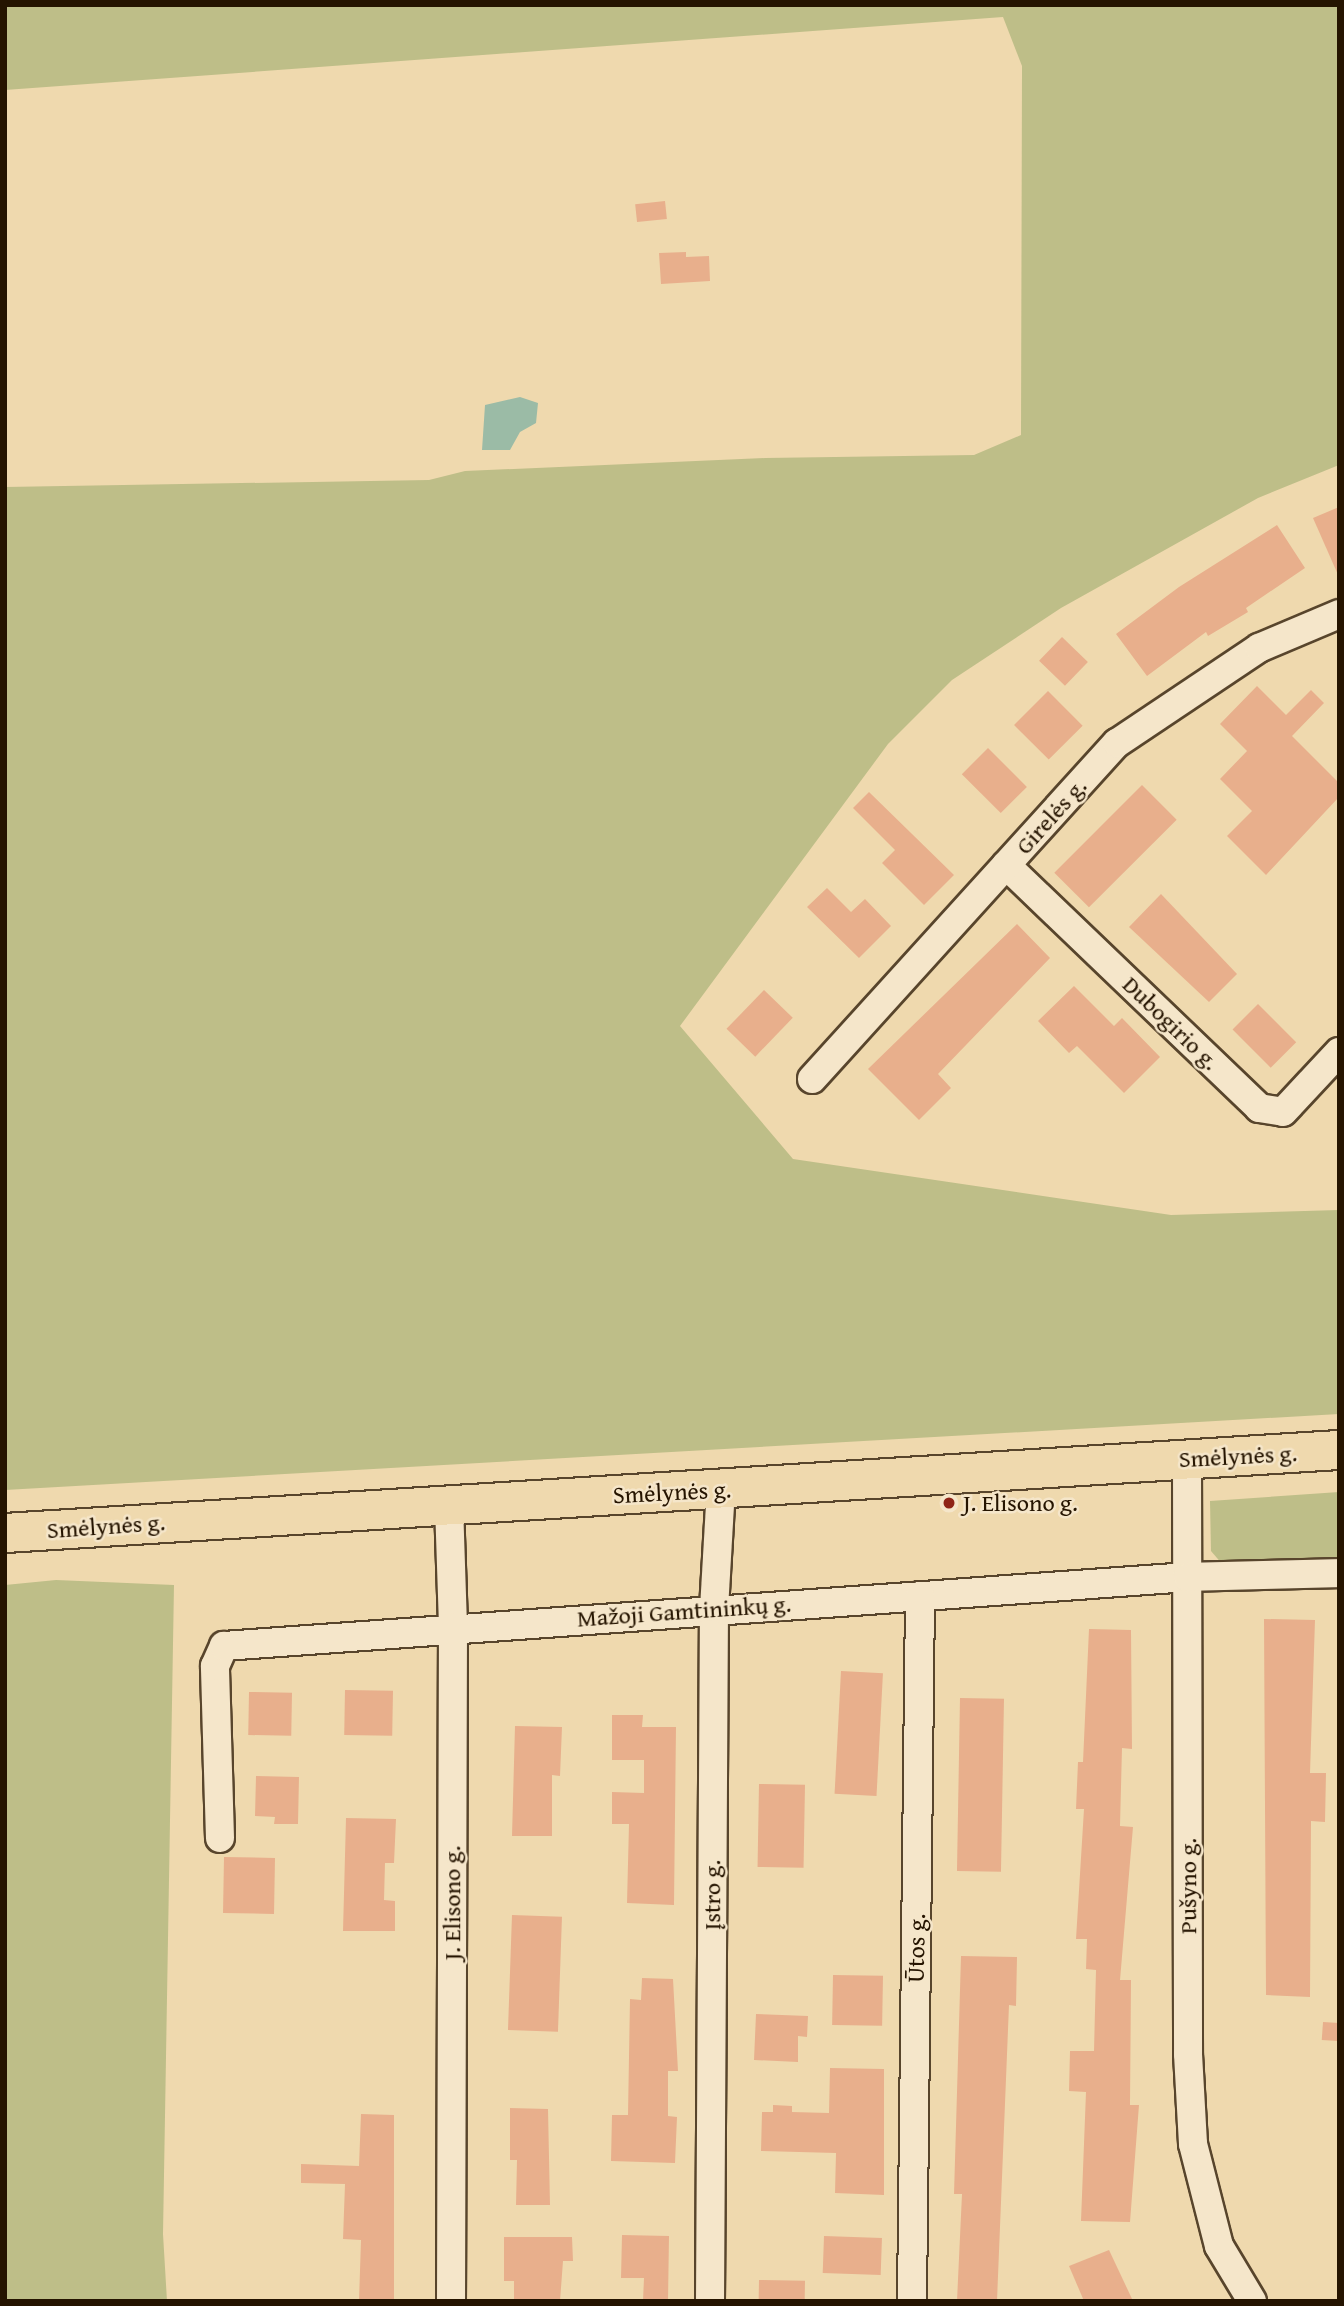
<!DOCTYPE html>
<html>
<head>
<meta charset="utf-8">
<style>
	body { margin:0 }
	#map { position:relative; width:1344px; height:2306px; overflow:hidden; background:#efd9ae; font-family:"Gentium Book Plus",serif }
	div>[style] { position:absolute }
	.green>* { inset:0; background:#bebe88 }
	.water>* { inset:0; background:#9bbba6 }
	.building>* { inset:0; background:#e8af8c; transform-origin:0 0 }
	.roads { filter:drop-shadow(2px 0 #58452c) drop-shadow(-2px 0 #58452c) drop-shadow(0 2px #58452c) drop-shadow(0 -2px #58452c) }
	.minor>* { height:28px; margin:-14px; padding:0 14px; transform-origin:14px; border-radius:14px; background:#f5e6ca }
	.highway>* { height:38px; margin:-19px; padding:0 19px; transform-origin:19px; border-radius:19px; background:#efd9ae }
	.dots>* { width:19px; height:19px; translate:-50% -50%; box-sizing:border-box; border:4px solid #f5e6ca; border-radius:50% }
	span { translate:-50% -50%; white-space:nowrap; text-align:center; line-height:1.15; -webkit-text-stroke:5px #f5e6ca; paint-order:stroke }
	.street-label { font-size:24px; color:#251400 }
	.poi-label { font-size:24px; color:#251400 }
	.left { translate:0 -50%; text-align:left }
	.frame { position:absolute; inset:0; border:7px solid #251400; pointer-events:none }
</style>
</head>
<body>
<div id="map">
	<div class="green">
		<div style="clip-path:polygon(5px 5px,1339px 5px,1339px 465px,1258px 498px,1061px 608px,952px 680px,888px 744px,680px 1026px,793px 1159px,1171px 1215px,1339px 1210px,1339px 1414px,5px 1490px,5px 487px,429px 480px,465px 471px,765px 458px,974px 455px,1021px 435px,1022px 66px,1003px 17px,5px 90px)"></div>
		<div style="clip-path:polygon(1339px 1492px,1339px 1561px,1223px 1565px,1211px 1551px,1210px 1501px)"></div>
		<div style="clip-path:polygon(56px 1580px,174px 1585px,163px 2234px,167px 2301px,5px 2301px,5px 1585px)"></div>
	</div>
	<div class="water">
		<div style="clip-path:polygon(520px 397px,538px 403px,536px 423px,520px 432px,510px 450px,482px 450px,485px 405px)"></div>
	</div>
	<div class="building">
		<div style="left:665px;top:201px;width:18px;height:30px;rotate:84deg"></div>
		<div style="clip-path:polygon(686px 252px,686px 257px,709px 256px,710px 281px,661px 284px,659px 253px)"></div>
		<div style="clip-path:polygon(1339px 507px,1339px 577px,1313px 518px)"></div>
		<div style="clip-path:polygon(1277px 525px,1305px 568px,1246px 608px,1248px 612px,1208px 636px,1206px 632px,1147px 676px,1116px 634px,1179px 587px)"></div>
		<div style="left:1062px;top:637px;width:36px;height:33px;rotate:44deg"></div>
		<div style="clip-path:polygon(1257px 686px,1286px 715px,1311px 690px,1324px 703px,1292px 736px,1339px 783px,1339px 797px,1266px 875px,1227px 836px,1252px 811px,1220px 779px,1247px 751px,1220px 724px)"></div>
		<div style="left:1048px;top:691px;width:49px;height:48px;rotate:45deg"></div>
		<div style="left:988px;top:748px;width:55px;height:37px;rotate:45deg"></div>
		<div style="left:1142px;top:785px;width:49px;height:124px;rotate:45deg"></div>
		<div style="clip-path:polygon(869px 792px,954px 875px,924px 905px,882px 863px,895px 850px,853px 808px)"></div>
		<div style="clip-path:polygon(827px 888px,851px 912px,865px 899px,891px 926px,859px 958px,807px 907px)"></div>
		<div style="clip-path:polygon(1161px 894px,1237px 974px,1209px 1002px,1129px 927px)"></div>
		<div style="clip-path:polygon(1017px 924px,1050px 958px,938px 1074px,951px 1088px,919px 1120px,868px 1069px)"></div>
		<div style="clip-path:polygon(1074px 986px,1114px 1026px,1122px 1018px,1160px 1057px,1124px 1093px,1077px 1046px,1069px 1053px,1038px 1021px)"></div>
		<div style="left:764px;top:990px;width:40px;height:54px;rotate:44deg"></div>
		<div style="left:1258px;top:1004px;width:54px;height:36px;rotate:45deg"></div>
		<div style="clip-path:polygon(1264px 1619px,1315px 1620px,1310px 1773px,1326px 1773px,1325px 1822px,1311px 1821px,1310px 1997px,1266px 1995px)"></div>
		<div style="clip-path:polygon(1089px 1629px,1131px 1630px,1132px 1749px,1122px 1748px,1120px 1826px,1133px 1827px,1120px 1980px,1131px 1980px,1130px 2105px,1139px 2105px,1130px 2222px,1081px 2221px,1086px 2092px,1069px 2091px,1070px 2051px,1094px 2051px,1096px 1970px,1086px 1969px,1087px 1939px,1076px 1939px,1084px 1809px,1076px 1809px,1078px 1762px,1083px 1762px)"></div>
		<div style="left:841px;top:1671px;width:42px;height:123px;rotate:3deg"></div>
		<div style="left:345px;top:1690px;width:48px;height:45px;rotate:1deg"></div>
		<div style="left:249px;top:1692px;width:43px;height:43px;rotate:1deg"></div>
		<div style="left:960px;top:1698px;width:44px;height:173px;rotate:1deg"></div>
		<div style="clip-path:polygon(612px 1715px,643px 1715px,642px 1727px,676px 1727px,674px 1905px,627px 1903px,629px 1824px,612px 1824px,612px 1792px,644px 1793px,644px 1760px,612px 1760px)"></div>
		<div style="clip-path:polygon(515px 1726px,562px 1727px,560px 1776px,552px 1775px,552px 1836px,512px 1836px)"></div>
		<div style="clip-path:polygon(256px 1776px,299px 1777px,298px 1824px,274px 1824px,275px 1817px,255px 1816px)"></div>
		<div style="left:759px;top:1784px;width:46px;height:83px;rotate:1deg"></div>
		<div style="clip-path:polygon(346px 1818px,396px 1819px,394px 1863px,385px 1863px,384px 1900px,395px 1901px,395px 1931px,343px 1931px)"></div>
		<div style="left:224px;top:1857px;width:51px;height:56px;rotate:1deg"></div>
		<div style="left:512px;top:1915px;width:50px;height:115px;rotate:2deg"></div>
		<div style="clip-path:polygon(961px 1956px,1017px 1957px,1016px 2006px,1009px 2005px,997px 2301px,957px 2301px,962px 2194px,954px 2194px)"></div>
		<div style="left:833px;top:1975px;width:50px;height:50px;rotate:1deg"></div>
		<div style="clip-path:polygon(642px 1978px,673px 1979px,678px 2071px,668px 2071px,668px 2116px,677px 2117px,675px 2163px,611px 2161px,612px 2115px,628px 2115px,630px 1999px,641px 2000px)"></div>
		<div style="clip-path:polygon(756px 2014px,808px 2016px,807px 2037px,798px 2036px,798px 2062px,754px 2060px)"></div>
		<div style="left:1323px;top:2022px;width:16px;height:18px;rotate:4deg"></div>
		<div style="clip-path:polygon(830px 2068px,884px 2069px,884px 2195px,835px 2193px,836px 2153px,761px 2151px,762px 2112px,773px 2112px,773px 2105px,792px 2106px,792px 2112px,829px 2113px)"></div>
		<div style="clip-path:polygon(510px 2108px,548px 2109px,550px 2205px,516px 2205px,517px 2160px,510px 2160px)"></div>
		<div style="clip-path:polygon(361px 2114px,394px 2115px,394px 2301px,359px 2301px,361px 2240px,343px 2239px,345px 2184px,301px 2183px,301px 2164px,359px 2166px)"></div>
		<div style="clip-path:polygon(622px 2235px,669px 2236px,668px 2301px,643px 2301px,644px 2278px,621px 2278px)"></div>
		<div style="left:824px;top:2236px;width:58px;height:37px;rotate:2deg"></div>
		<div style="clip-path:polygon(504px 2237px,572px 2237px,573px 2261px,563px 2261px,560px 2301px,514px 2301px,514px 2281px,504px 2281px)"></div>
		<div style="clip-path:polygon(1109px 2250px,1133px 2301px,1084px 2301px,1069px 2266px)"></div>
		<div style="left:759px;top:2280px;width:46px;height:21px;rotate:1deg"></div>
	</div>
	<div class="roads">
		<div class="minor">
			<div style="left:1006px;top:865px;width:351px;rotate:43.8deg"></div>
			<div style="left:1259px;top:1108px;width:24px;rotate:9deg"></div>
			<div style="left:1283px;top:1112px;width:82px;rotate:-47deg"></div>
			<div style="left:812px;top:1079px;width:454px;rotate:-47.8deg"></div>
			<div style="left:1117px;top:743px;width:171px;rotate:-33.8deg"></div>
			<div style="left:1259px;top:648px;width:87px;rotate:-23deg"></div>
			<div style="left:1187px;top:1459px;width:595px;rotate:89.9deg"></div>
			<div style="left:1188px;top:2054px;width:90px;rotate:86.8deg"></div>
			<div style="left:1193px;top:2144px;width:105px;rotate:75.7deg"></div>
			<div style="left:1219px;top:2246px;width:64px;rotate:59deg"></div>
			<div style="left:449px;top:1505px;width:122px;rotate:88.1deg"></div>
			<div style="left:453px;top:1627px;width:674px;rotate:90.17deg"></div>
			<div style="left:220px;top:1838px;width:172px;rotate:-91.7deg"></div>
			<div style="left:215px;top:1666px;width:22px;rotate:-66deg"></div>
			<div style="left:224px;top:1646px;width:966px;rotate:-4.09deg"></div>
			<div style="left:1188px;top:1577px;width:151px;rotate:-1.5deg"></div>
			<div style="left:710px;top:2301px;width:692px;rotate:-89.67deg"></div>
			<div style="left:714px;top:1609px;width:120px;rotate:-86.7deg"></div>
			<div style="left:912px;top:2301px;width:705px;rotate:-89.35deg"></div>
		</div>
		<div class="highway">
			<div style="left:5px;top:1533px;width:1337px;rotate:-3.56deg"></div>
		</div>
	</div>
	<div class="dots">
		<div style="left:949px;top:1503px;background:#8f2418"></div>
	</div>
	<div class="street-label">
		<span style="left:1051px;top:816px;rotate:-48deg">Girelės g.</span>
		<span style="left:1171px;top:1023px;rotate:44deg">Dubogirio g.</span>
		<span style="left:1238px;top:1456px;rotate:-3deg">Smėlynės g.</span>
		<span style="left:672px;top:1492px;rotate:-3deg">Smėlynės g.</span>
		<span style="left:106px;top:1526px;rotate:-4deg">Smėlynės g.</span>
		<span style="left:684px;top:1611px;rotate:-4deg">Mažoji Gamtininkų g.</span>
		<span style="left:1188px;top:1886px;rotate:-90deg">Pušyno g.</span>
		<span style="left:712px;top:1895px;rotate:-90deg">Įstro g.</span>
		<span style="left:452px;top:1903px;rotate:-90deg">J. Elisono g.</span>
		<span style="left:916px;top:1948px;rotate:-89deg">Ūtos g.</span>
	</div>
	<div class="poi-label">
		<span class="left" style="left:963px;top:1503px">J. Elisono g.</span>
	</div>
	<div class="frame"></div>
</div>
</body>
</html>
